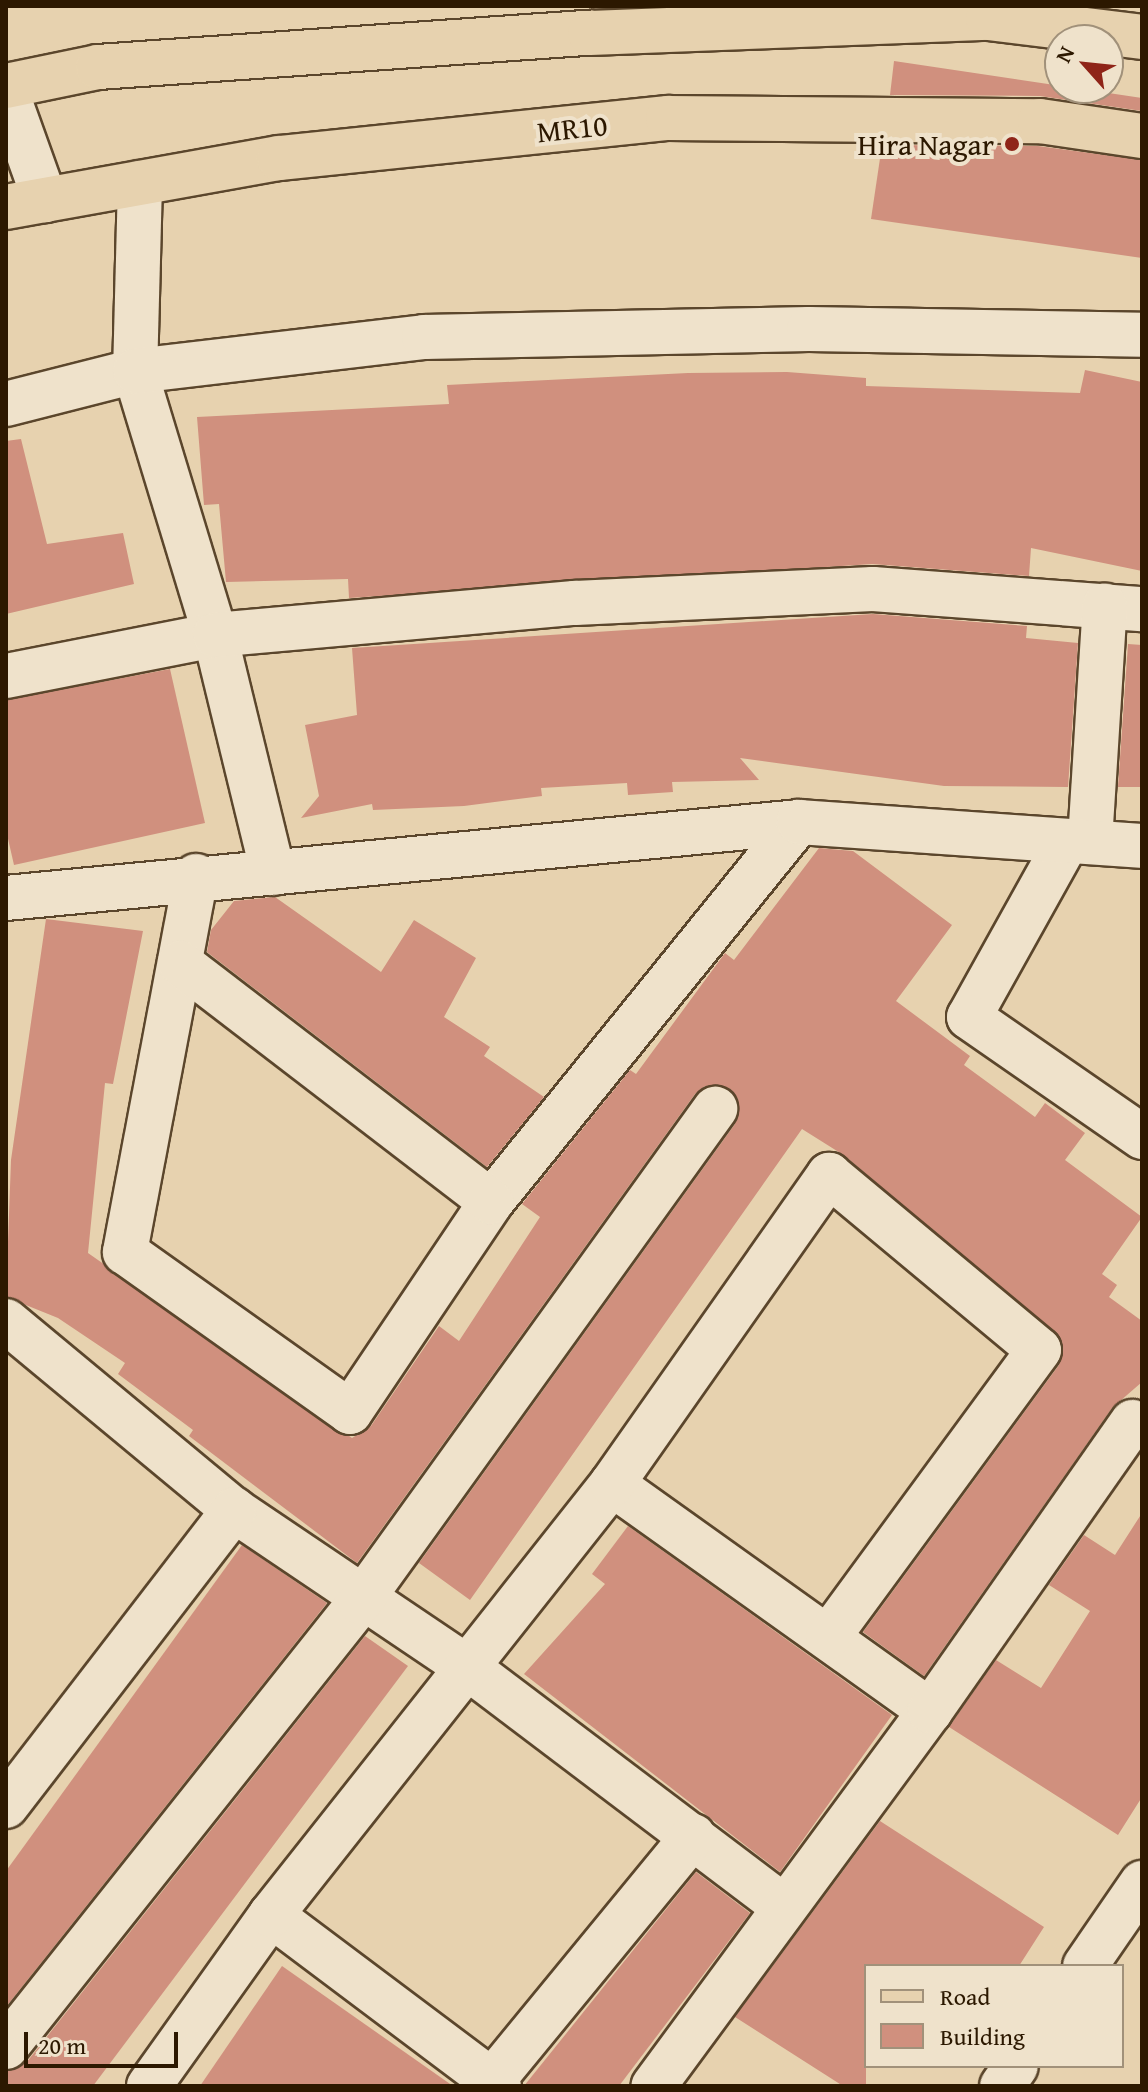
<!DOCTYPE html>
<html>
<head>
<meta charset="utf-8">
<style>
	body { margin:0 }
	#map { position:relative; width:1148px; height:2092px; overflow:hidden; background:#e7d2af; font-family:"Gentium Book Plus",serif }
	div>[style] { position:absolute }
	.building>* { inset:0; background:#d0907e }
	.roads { filter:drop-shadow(2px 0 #5b462c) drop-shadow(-2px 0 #5b462c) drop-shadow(0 2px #5b462c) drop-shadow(0 -2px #5b462c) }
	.minor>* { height:44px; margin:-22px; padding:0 22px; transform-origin:22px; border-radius:22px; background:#efe2cb }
	.major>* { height:44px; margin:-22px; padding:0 22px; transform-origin:22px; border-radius:22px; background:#e7d2af }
	.dots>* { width:22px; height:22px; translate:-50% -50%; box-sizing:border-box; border:4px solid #efe2cb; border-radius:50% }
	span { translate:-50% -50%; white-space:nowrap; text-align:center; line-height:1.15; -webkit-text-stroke:8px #efe2cb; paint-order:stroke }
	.street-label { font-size:30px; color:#2c1800 }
	.poi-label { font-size:30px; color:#2c1800 }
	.right { translate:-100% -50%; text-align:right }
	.frame { position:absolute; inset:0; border:8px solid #2c1800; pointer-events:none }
	.legend { position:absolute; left:864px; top:1964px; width:260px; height:104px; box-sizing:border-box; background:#efe2cb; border:2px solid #a1917a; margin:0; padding:10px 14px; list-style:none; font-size:24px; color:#2c1800 }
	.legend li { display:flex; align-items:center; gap:16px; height:40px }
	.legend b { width:40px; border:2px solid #a1917a }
	.north { position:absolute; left:1044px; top:24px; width:80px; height:80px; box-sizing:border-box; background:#efe2cb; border:2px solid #a1917a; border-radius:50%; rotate:297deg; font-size:22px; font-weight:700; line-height:32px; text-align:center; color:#2c1800 }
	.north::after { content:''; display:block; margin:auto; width:28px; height:36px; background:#8f2418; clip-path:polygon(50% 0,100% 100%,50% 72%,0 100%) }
	.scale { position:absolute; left:24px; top:2032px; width:154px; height:36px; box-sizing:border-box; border:4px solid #2c1800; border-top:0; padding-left:10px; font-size:24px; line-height:28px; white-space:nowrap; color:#2c1800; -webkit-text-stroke:6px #efe2cb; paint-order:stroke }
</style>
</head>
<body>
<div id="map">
	<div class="building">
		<div style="clip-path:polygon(894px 61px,1142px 98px,1142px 111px,1040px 96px,890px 95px)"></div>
		<div style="clip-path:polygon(882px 145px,1038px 146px,1142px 160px,1142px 258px,871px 219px)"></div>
		<div style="clip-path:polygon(1085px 370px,1142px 382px,1142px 571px,1031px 548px,1029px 576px,872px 564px,349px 598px,348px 579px,226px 582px,219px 504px,204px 505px,197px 417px,449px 404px,447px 385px,688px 373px,787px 372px,866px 378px,866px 386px,1080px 393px)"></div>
		<div style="clip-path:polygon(21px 439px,47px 544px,123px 533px,134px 584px,6px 614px,6px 441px)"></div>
		<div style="clip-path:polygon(873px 614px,1027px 626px,1026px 638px,1078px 643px,1068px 787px,944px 786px,740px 758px,759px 780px,672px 782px,673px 792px,628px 795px,627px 783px,541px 788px,542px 796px,464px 806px,373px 810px,372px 804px,301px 818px,319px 796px,305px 725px,357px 715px,352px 648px)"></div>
		<div style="clip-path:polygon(1128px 644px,1142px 645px,1142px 787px,1118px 787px)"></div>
		<div style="clip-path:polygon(170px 669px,205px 823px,14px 865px,6px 830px,6px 700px)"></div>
		<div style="clip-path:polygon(819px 848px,853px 851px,952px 925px,896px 1001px,970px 1056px,964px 1065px,1035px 1117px,1045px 1103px,1085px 1133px,1065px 1160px,1142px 1217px,1102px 1274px,1117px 1285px,1109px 1297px,1142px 1321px,1142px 1382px,1112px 1408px,924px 1676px,863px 1632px,1059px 1365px,1062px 1342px,845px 1156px,802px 1129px,470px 1600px,419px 1563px,735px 1124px,738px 1099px,729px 1088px,705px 1086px,695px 1094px,357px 1563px,189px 1436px,193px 1430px,118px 1374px,125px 1363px,58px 1318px,6px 1297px,11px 1160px,46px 919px,143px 931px,113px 1084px,105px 1083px,88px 1253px,352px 1438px,371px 1426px,439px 1326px,459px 1341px,540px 1217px,522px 1204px,630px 1070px,636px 1074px,725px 953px,734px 960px)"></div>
		<div style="clip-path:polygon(275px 897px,381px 972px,414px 920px,476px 958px,444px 1017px,490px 1047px,484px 1056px,544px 1097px,487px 1167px,207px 952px,211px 930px,234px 901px)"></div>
		<div style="clip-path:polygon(1142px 1513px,1142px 1797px,1118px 1835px,949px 1727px,996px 1660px,1041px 1688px,1090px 1611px,1049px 1585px,1084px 1535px,1115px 1555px)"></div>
		<div style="clip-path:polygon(628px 1526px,892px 1715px,780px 1872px,524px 1674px,605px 1584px,592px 1574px)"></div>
		<div style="clip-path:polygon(242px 1545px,327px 1603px,6px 2007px,6px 1871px)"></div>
		<div style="clip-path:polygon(365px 1636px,408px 1666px,93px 2086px,6px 2086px,6px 2071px,26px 2063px)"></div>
		<div style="clip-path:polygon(880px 1821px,1044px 1927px,1019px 1966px,866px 1966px,866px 2086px,843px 2086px,735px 2017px)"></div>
		<div style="clip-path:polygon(696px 1872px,750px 1913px,619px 2086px,524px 2086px)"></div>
		<div style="clip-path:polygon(282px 1966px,453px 2086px,200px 2086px)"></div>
	</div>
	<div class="roads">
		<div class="minor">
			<div style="left:6px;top:91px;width:116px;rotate:70.3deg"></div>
			<div style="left:140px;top:183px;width:188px;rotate:91.5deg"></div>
			<div style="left:135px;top:371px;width:276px;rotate:73.1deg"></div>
			<div style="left:215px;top:635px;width:245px;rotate:76.3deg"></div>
			<div style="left:6px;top:404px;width:133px;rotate:-14.3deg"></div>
			<div style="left:135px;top:371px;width:291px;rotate:-6.7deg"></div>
			<div style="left:424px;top:337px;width:385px;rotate:-1.2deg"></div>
			<div style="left:809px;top:329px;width:333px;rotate:1deg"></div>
			<div style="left:6px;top:676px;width:213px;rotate:-11.1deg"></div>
			<div style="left:215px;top:635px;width:361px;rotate:-5.1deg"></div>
			<div style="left:575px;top:603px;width:298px;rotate:-2.7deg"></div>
			<div style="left:873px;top:589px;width:270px;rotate:4.3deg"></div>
			<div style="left:1090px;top:841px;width:236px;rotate:-86.4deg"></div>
			<div style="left:1066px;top:843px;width:199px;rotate:119.1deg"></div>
			<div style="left:969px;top:1017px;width:211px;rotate:34.7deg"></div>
			<div style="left:196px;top:876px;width:383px;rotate:100.7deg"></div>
			<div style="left:125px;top:1252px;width:276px;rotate:35.4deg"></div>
			<div style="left:350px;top:1412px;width:253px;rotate:-56.1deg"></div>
			<div style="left:491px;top:1202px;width:489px;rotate:-51deg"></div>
			<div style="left:6px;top:898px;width:797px;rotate:-5.47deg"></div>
			<div style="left:799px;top:822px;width:344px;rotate:4deg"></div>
			<div style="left:180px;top:963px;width:392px;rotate:37.5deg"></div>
			<div style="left:6px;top:1321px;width:296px;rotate:39.7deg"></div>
			<div style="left:234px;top:1510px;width:286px;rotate:34deg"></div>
			<div style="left:471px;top:1670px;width:391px;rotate:37.1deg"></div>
			<div style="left:612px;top:1484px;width:391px;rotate:35.5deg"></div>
			<div style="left:930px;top:1711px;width:466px;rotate:126.4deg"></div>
			<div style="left:930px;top:1711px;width:353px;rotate:-55deg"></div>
			<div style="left:6px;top:1806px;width:374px;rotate:-52.4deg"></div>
			<div style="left:271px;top:1915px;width:285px;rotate:36.9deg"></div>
			<div style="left:1085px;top:1966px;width:101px;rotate:-55.5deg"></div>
			<div style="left:6px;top:2047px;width:569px;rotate:-51.5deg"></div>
			<div style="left:360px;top:1602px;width:608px;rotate:-54.24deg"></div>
			<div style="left:492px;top:2081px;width:317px;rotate:-50.6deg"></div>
			<div style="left:149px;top:2086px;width:210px;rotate:-54.5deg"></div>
			<div style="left:271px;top:1915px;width:550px;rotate:-51.65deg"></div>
			<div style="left:612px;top:1484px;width:378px;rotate:-54.9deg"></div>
			<div style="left:829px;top:1175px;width:273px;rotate:39.8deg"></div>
			<div style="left:1039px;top:1350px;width:356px;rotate:126.3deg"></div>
			<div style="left:1002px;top:2086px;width:24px;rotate:-55deg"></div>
		</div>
		<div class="major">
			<div style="left:6px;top:86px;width:94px;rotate:-11.7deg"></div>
			<div style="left:98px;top:67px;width:493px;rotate:-4deg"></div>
			<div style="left:590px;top:33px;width:398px;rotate:-2.2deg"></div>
			<div style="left:988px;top:18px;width:155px;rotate:7deg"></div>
			<div style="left:6px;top:207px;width:277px;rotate:-10.2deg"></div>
			<div style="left:279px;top:158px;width:391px;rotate:-5.9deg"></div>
			<div style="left:668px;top:118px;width:372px;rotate:0.5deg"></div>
			<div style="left:1040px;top:121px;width:103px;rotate:8.4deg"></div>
		</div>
	</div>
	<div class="dots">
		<div style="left:1012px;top:144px;background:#8f2418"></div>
	</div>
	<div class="street-label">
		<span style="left:572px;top:128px;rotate:-6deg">MR10</span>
	</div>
	<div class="poi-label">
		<span class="right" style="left:994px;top:144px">Hira Nagar</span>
	</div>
	<div class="frame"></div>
	<ul class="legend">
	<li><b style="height:10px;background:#e7d2af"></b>Road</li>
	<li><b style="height:22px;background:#d0907e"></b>Building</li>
	</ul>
	<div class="north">N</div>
	<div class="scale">20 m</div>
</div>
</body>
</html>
